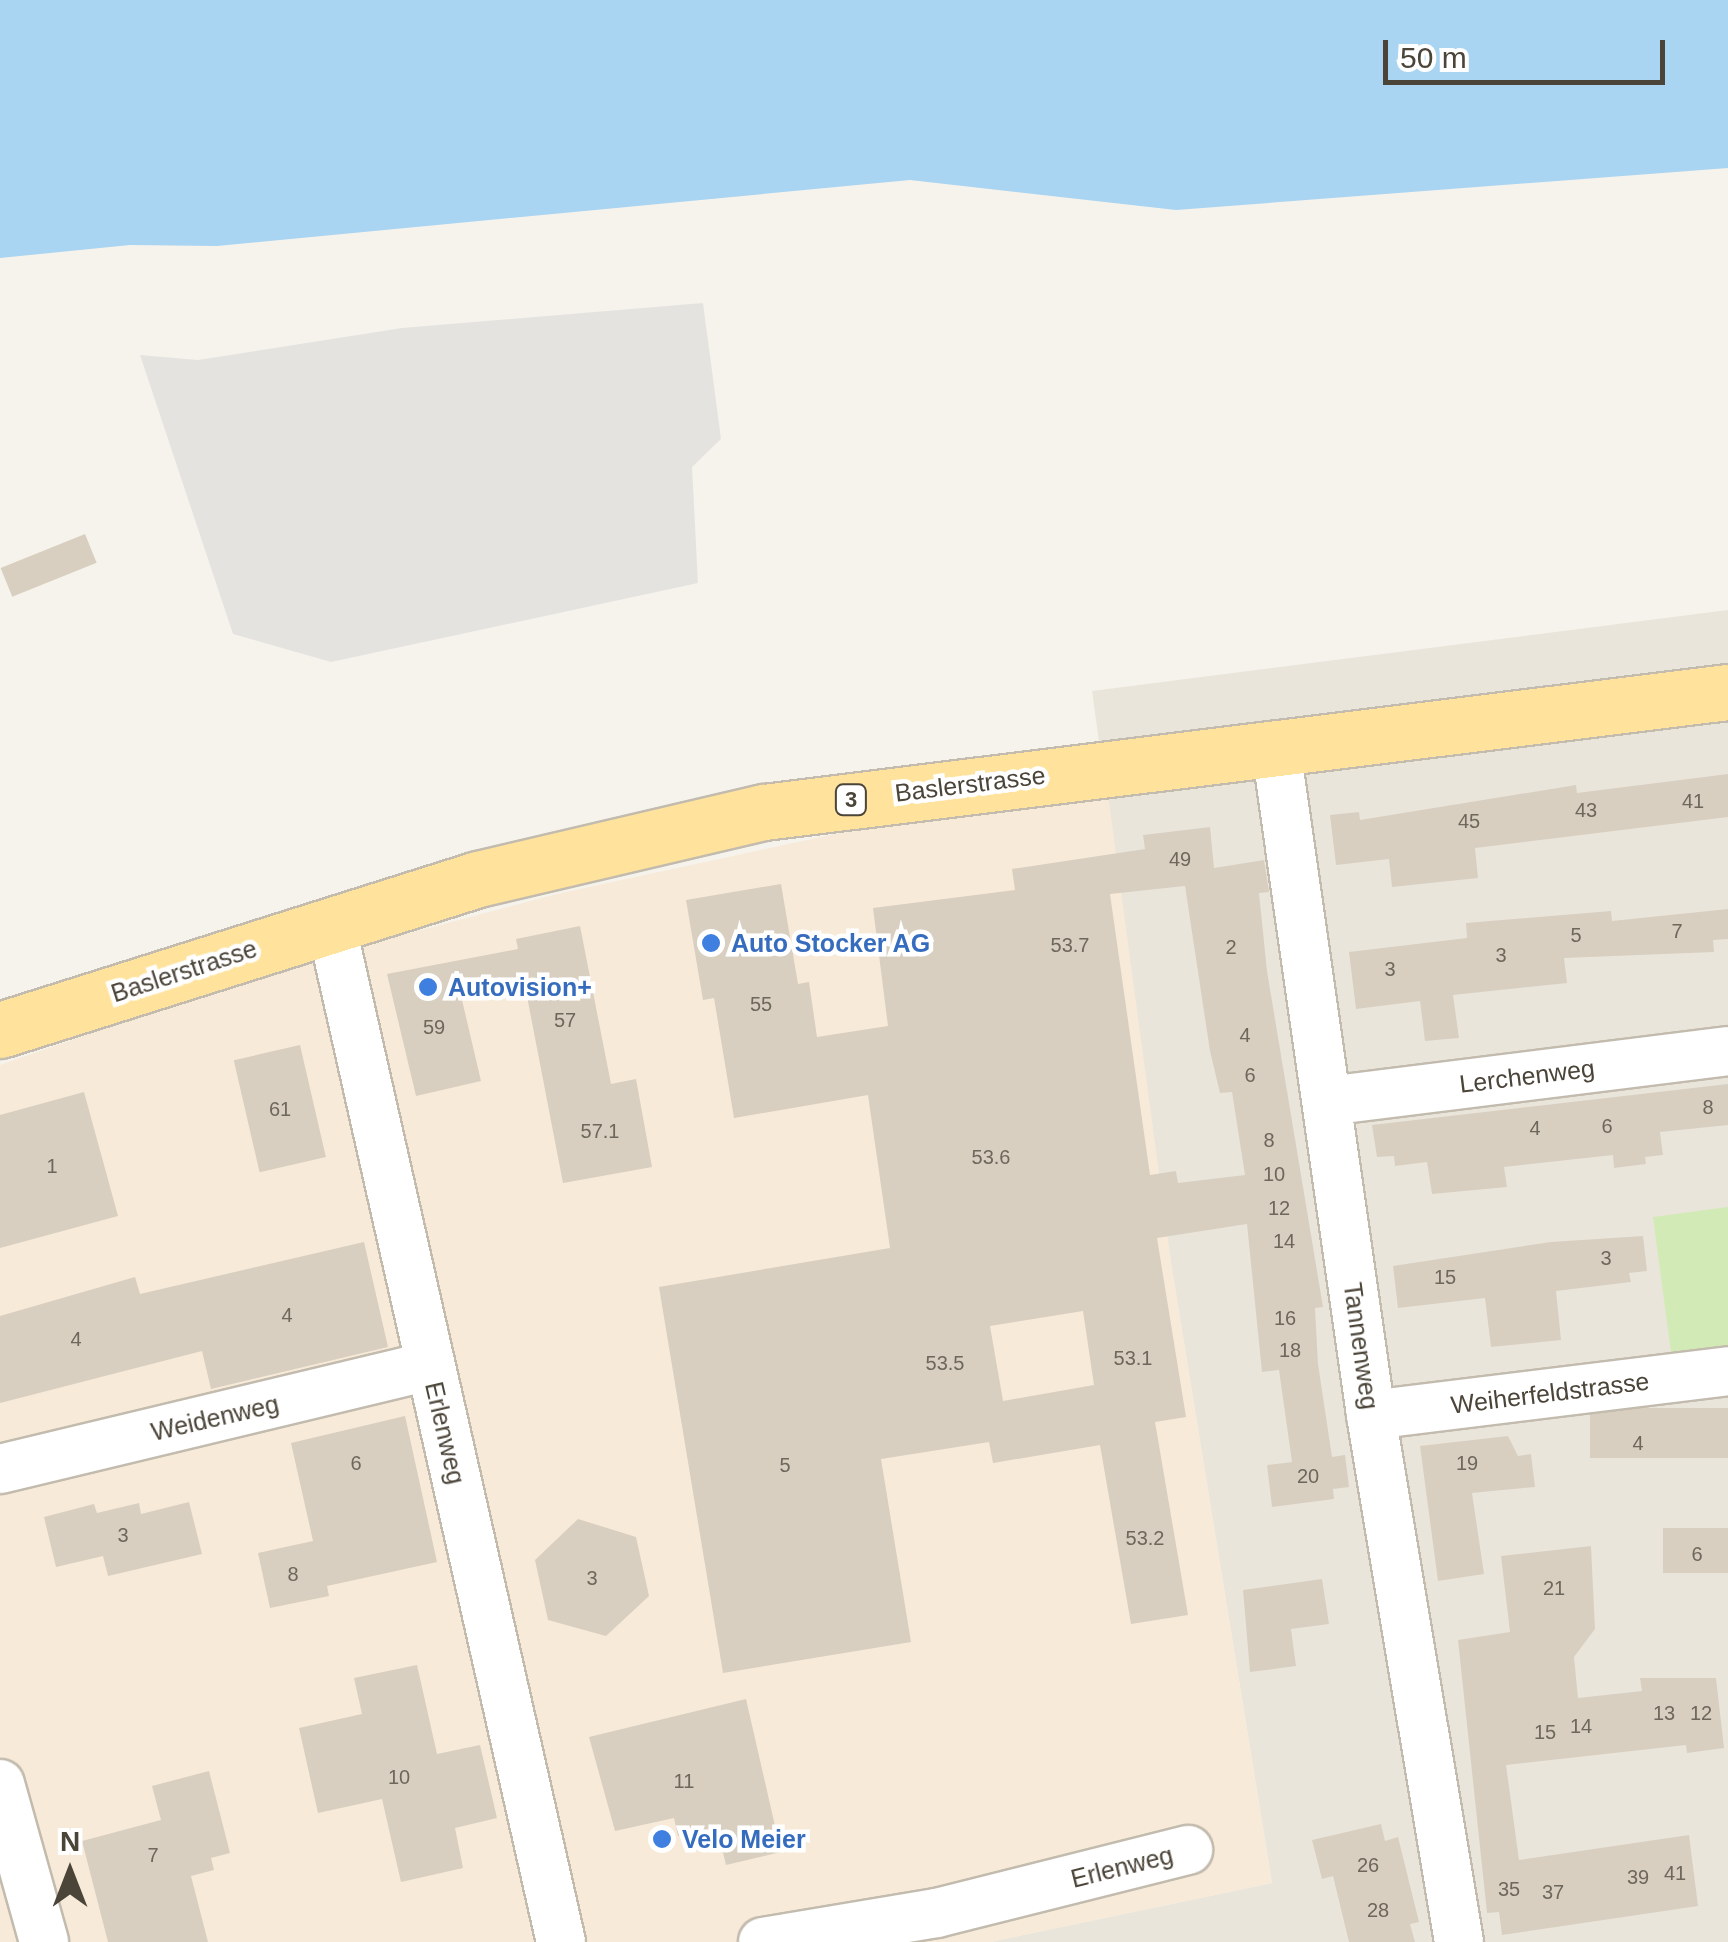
<!DOCTYPE html>
<html>
<head>
<meta charset="utf-8">
<style>
	body { margin:0 }
	#map { position:relative; width:1728px; height:1942px; overflow:hidden; background:#f6f3ec; font-family:Helvetica,sans-serif }
	div>[style] { position:absolute }
	.residential>* { inset:0; background:#eae5da }
	.commercial>* { inset:0; background:#f7ead8 }
	.green>* { inset:0; background:#d2eab5 }
	.parking>* { inset:0; background:#e5e3e0 }
	.water>* { inset:0; background:#a9d4f2 }
	.building>* { inset:0; background:#d8cfc1; transform-origin:0 0 }
	.roads { filter:drop-shadow(2px 0 #c2bbae) drop-shadow(-2px 0 #c2bbae) drop-shadow(0 2px #c2bbae) drop-shadow(0 -2px #c2bbae) }
	.minor>* { height:48px; margin:-24px; padding:0 24px; transform-origin:24px; border-radius:24px; background:#fff }
	.major>* { height:55px; margin:-27.5px; padding:0 27.5px; transform-origin:27.5px; border-radius:27.5px; background:#ffe39c }
	.dots>* { width:28px; height:28px; translate:-50% -50%; box-sizing:border-box; border:5px solid #fff; border-radius:50% }
	span { translate:-50% -50%; white-space:nowrap; text-align:center; line-height:1.15; -webkit-text-stroke:9px #fff; paint-order:stroke }
	.number-label { font-size:20px; color:#6e675b }
	.number-label span { -webkit-text-stroke-width:0 }
	.shield-label span { padding:2px 8px; background:#fff; border:2px solid; border-radius:8px; -webkit-text-stroke-width:0 }
	.shield-label { font-size:22px; color:#4b4439; font-weight:700 }
	.street-label { font-size:25px; color:#4b4439 }
	.shop-label { font-size:25px; color:#366cbe; font-weight:700 }
	.left { translate:0 -50%; text-align:left }
	.north { position:absolute; left:20px; top:1822px; width:100px; height:100px; -webkit-text-stroke:8px #fff; paint-order:stroke; rotate:0deg; font-size:28px; font-weight:700; line-height:40px; text-align:center; color:#4b4439 }
	.north::after { content:''; display:block; margin:auto; width:35px; height:45px; background:#4b4439; clip-path:polygon(50% 0,100% 100%,50% 72%,0 100%) }
	.scale { position:absolute; left:1383px; top:40px; width:282px; height:45px; box-sizing:border-box; border:5px solid #4b4439; border-top:0; padding-left:12px; font-size:30px; line-height:35px; white-space:nowrap; color:#4b4439; -webkit-text-stroke:8px #fff; paint-order:stroke }
</style>
</head>
<body>
<div id="map">
	<div class="residential">
		<div style="clip-path:polygon(1728px 610px,1728px 1942px,990px 1942px,1272px 1883px,1171px 1263px,1092px 691px)"></div>
	</div>
	<div class="commercial">
		<div style="clip-path:polygon(1108px 794px,1171px 1263px,1272px 1883px,990px 1942px,0 1942px,0 1065px,278px 968px,557px 894px,835px 834px)"></div>
	</div>
	<div class="green">
		<div style="clip-path:polygon(1728px 1207px,1728px 1345px,1671px 1352px,1653px 1217px)"></div>
	</div>
	<div class="parking">
		<div style="clip-path:polygon(703px 303px,721px 439px,692px 467px,698px 583px,331px 662px,233px 634px,140px 355px,198px 360px,402px 328px)"></div>
	</div>
	<div class="water">
		<div style="clip-path:polygon(0 0,1728px 0,1728px 168px,1176px 210px,910px 180px,217px 246px,130px 245px,0 258px)"></div>
	</div>
	<div class="building">
		<div style="left:85px;top:534px;width:31px;height:91px;rotate:68deg"></div>
		<div style="clip-path:polygon(1728px 774px,1728px 817px,1475px 848px,1478px 878px,1392px 887px,1389px 859px,1336px 865px,1330px 815px,1359px 812px,1360px 820px,1576px 785px,1577px 793px)"></div>
		<div style="clip-path:polygon(evenodd,1210px 827px,1214px 868px,1264px 860px,1269px 892px,1259px 893px,1267px 971px,1323px 1307px,1315px 1308px,1318px 1364px,1332px 1457px,1345px 1455px,1349px 1487px,1333px 1489px,1334px 1499px,1272px 1507px,1267px 1465px,1292px 1462px,1279px 1370px,1262px 1372px,1247px 1224px,1157px 1238px,1186px 1417px,1155px 1422px,1188px 1615px,1131px 1624px,1100px 1445px,993px 1463px,989px 1442px,881px 1459px,911px 1642px,723px 1673px,659px 1287px,890px 1248px,868px 1095px,734px 1118px,714px 998px,703px 1000px,686px 900px,781px 884px,798px 984px,809px 982px,817px 1037px,888px 1026px,873px 908px,1015px 890px,1012px 869px,1145px 849px,1143px 835px,1210px 827px,1185px 886px,1210px 1051px,1220px 1093px,1232px 1092px,1245px 1175px,1178px 1183px,1176px 1171px,1150px 1175px,1110px 894px,1185px 886px,1210px 827px,1083px 1311px,1094px 1385px,1003px 1401px,990px 1326px,1083px 1311px)"></div>
		<div style="clip-path:polygon(1728px 909px,1728px 939px,1713px 940px,1714px 952px,1564px 958px,1567px 983px,1453px 995px,1459px 1038px,1425px 1041px,1420px 1001px,1356px 1009px,1349px 952px,1467px 938px,1466px 923px,1611px 911px,1612px 921px)"></div>
		<div style="clip-path:polygon(580px 926px,611px 1084px,636px 1079px,652px 1167px,563px 1183px,525px 986px,462px 1000px,481px 1081px,416px 1096px,387px 974px,518px 949px,516px 939px)"></div>
		<div style="left:300px;top:1045px;width:115px;height:68px;rotate:77deg"></div>
		<div style="clip-path:polygon(1728px 1084px,1728px 1125px,1660px 1132px,1663px 1155px,1645px 1157px,1646px 1164px,1614px 1168px,1613px 1155px,1504px 1167px,1507px 1187px,1432px 1194px,1427px 1162px,1395px 1166px,1394px 1156px,1377px 1157px,1372px 1125px)"></div>
		<div style="clip-path:polygon(84px 1092px,118px 1216px,0 1248px,0 1115px)"></div>
		<div style="clip-path:polygon(1643px 1236px,1647px 1271px,1629px 1273px,1631px 1282px,1556px 1291px,1561px 1340px,1491px 1347px,1485px 1298px,1398px 1308px,1393px 1266px,1551px 1242px)"></div>
		<div style="clip-path:polygon(364px 1242px,388px 1347px,211px 1389px,202px 1351px,0 1403px,0 1316px,135px 1277px,140px 1294px)"></div>
		<div style="left:1728px;top:1408px;width:50px;height:138px;rotate:90deg"></div>
		<div style="clip-path:polygon(405px 1416px,437px 1562px,327px 1586px,329px 1596px,270px 1608px,258px 1553px,313px 1541px,291px 1443px)"></div>
		<div style="clip-path:polygon(1508px 1436px,1518px 1456px,1531px 1454px,1535px 1487px,1472px 1493px,1484px 1574px,1438px 1581px,1420px 1446px)"></div>
		<div style="clip-path:polygon(189px 1502px,202px 1554px,108px 1576px,103px 1556px,56px 1567px,44px 1517px,94px 1504px,97px 1513px,139px 1503px,141px 1514px)"></div>
		<div style="clip-path:polygon(578px 1519px,636px 1537px,649px 1596px,606px 1636px,548px 1620px,535px 1560px)"></div>
		<div style="left:1728px;top:1528px;width:45px;height:65px;rotate:90deg"></div>
		<div style="clip-path:polygon(1591px 1546px,1595px 1629px,1574px 1657px,1578px 1698px,1642px 1691px,1640px 1678px,1716px 1678px,1724px 1748px,1687px 1753px,1686px 1745px,1506px 1765px,1519px 1860px,1689px 1835px,1698px 1906px,1502px 1935px,1499px 1912px,1487px 1913px,1458px 1640px,1510px 1632px,1501px 1556px)"></div>
		<div style="clip-path:polygon(1322px 1579px,1329px 1624px,1291px 1629px,1296px 1666px,1250px 1672px,1243px 1590px)"></div>
		<div style="clip-path:polygon(417px 1665px,437px 1754px,480px 1745px,497px 1818px,455px 1828px,463px 1868px,401px 1882px,382px 1799px,318px 1813px,299px 1728px,362px 1714px,354px 1678px)"></div>
		<div style="clip-path:polygon(746px 1699px,781px 1852px,726px 1865px,717px 1827px,678px 1836px,674px 1818px,615px 1831px,589px 1737px)"></div>
		<div style="clip-path:polygon(209px 1771px,230px 1853px,211px 1858px,214px 1870px,191px 1876px,208px 1942px,108px 1942px,82px 1841px,161px 1820px,152px 1786px)"></div>
		<div style="clip-path:polygon(1381px 1824px,1385px 1841px,1398px 1837px,1419px 1922px,1410px 1924px,1415px 1942px,1349px 1942px,1333px 1876px,1322px 1879px,1312px 1840px)"></div>
	</div>
	<div class="roads">
		<div class="minor">
			<div style="left:1276px;top:749px;width:673px;rotate:81.88deg"></div>
			<div style="left:1371px;top:1415px;width:534px;rotate:80.52deg"></div>
			<div style="left:331px;top:924px;width:1044px;rotate:77.27deg"></div>
			<div style="left:1327px;top:1101px;width:404px;rotate:-7.1deg"></div>
			<div style="left:1371px;top:1415px;width:360px;rotate:-7deg"></div>
			<div style="left:0;top:1469px;width:442px;rotate:-13.5deg"></div>
			<div style="left:0;top:1784px;width:164px;rotate:74.4deg"></div>
			<div style="left:763px;top:1942px;width:176px;rotate:-9.5deg"></div>
			<div style="left:937px;top:1913px;width:259px;rotate:-14.1deg"></div>
		</div>
		<div class="major">
			<div style="left:0;top:1030px;width:501px;rotate:-17.53deg"></div>
			<div style="left:478px;top:879px;width:294px;rotate:-13.2deg"></div>
			<div style="left:764px;top:812px;width:971px;rotate:-7.1deg"></div>
		</div>
	</div>
	<div class="dots">
		<div style="left:711px;top:943px;background:#3f7fe0"></div>
		<div style="left:428px;top:987px;background:#3f7fe0"></div>
		<div style="left:662px;top:1839px;background:#3f7fe0"></div>
	</div>
	<div class="number-label">
		<span style="left:1693px;top:801px">41</span>
		<span style="left:1586px;top:810px">43</span>
		<span style="left:1469px;top:821px">45</span>
		<span style="left:1180px;top:859px">49</span>
		<span style="left:1677px;top:931px">7</span>
		<span style="left:1576px;top:935px">5</span>
		<span style="left:1070px;top:945px">53.7</span>
		<span style="left:1231px;top:947px">2</span>
		<span style="left:1501px;top:955px">3</span>
		<span style="left:1390px;top:969px">3</span>
		<span style="left:761px;top:1004px">55</span>
		<span style="left:565px;top:1020px">57</span>
		<span style="left:434px;top:1027px">59</span>
		<span style="left:1245px;top:1035px">4</span>
		<span style="left:1250px;top:1075px">6</span>
		<span style="left:1708px;top:1107px">8</span>
		<span style="left:280px;top:1109px">61</span>
		<span style="left:1607px;top:1126px">6</span>
		<span style="left:1535px;top:1128px">4</span>
		<span style="left:600px;top:1131px">57.1</span>
		<span style="left:1269px;top:1140px">8</span>
		<span style="left:991px;top:1157px">53.6</span>
		<span style="left:52px;top:1166px">1</span>
		<span style="left:1274px;top:1174px">10</span>
		<span style="left:1279px;top:1208px">12</span>
		<span style="left:1284px;top:1241px">14</span>
		<span style="left:1606px;top:1258px">3</span>
		<span style="left:1445px;top:1277px">15</span>
		<span style="left:287px;top:1315px">4</span>
		<span style="left:1285px;top:1318px">16</span>
		<span style="left:76px;top:1339px">4</span>
		<span style="left:1290px;top:1350px">18</span>
		<span style="left:1133px;top:1358px">53.1</span>
		<span style="left:945px;top:1363px">53.5</span>
		<span style="left:1638px;top:1443px">4</span>
		<span style="left:356px;top:1463px">6</span>
		<span style="left:1467px;top:1463px">19</span>
		<span style="left:785px;top:1465px">5</span>
		<span style="left:1308px;top:1476px">20</span>
		<span style="left:123px;top:1535px">3</span>
		<span style="left:1145px;top:1538px">53.2</span>
		<span style="left:1697px;top:1554px">6</span>
		<span style="left:293px;top:1574px">8</span>
		<span style="left:592px;top:1578px">3</span>
		<span style="left:1554px;top:1588px">21</span>
		<span style="left:1664px;top:1713px">13</span>
		<span style="left:1701px;top:1713px">12</span>
		<span style="left:1581px;top:1726px">14</span>
		<span style="left:1545px;top:1732px">15</span>
		<span style="left:399px;top:1777px">10</span>
		<span style="left:684px;top:1781px">11</span>
		<span style="left:153px;top:1855px">7</span>
		<span style="left:1368px;top:1865px">26</span>
		<span style="left:1675px;top:1873px">41</span>
		<span style="left:1638px;top:1877px">39</span>
		<span style="left:1509px;top:1889px">35</span>
		<span style="left:1553px;top:1892px">37</span>
		<span style="left:1378px;top:1910px">28</span>
	</div>
	<div class="shield-label">
		<span style="left:851px;top:800px">3</span>
	</div>
	<div class="street-label">
		<span style="left:970px;top:784px;rotate:-7deg">Baslerstrasse</span>
		<span style="left:184px;top:971px;rotate:-18deg">Baslerstrasse</span>
		<span style="left:1527px;top:1076px;rotate:-7deg">Lerchenweg</span>
		<span style="left:1361px;top:1346px;rotate:82deg">Tannenweg</span>
		<span style="left:1550px;top:1393px;rotate:-7deg">Weiherfeldstrasse</span>
		<span style="left:215px;top:1418px;rotate:-13deg">Weidenweg</span>
		<span style="left:445px;top:1433px;rotate:77deg">Erlenweg</span>
		<span style="left:1122px;top:1867px;rotate:-14deg">Erlenweg</span>
	</div>
	<div class="shop-label">
		<span class="left" style="left:731px;top:943px">Auto Stocker AG</span>
		<span class="left" style="left:448px;top:987px">Autovision+</span>
		<span class="left" style="left:682px;top:1839px">Velo Meier</span>
	</div>
	<div class="north">N</div>
	<div class="scale">50 m</div>
</div>
</body>
</html>
